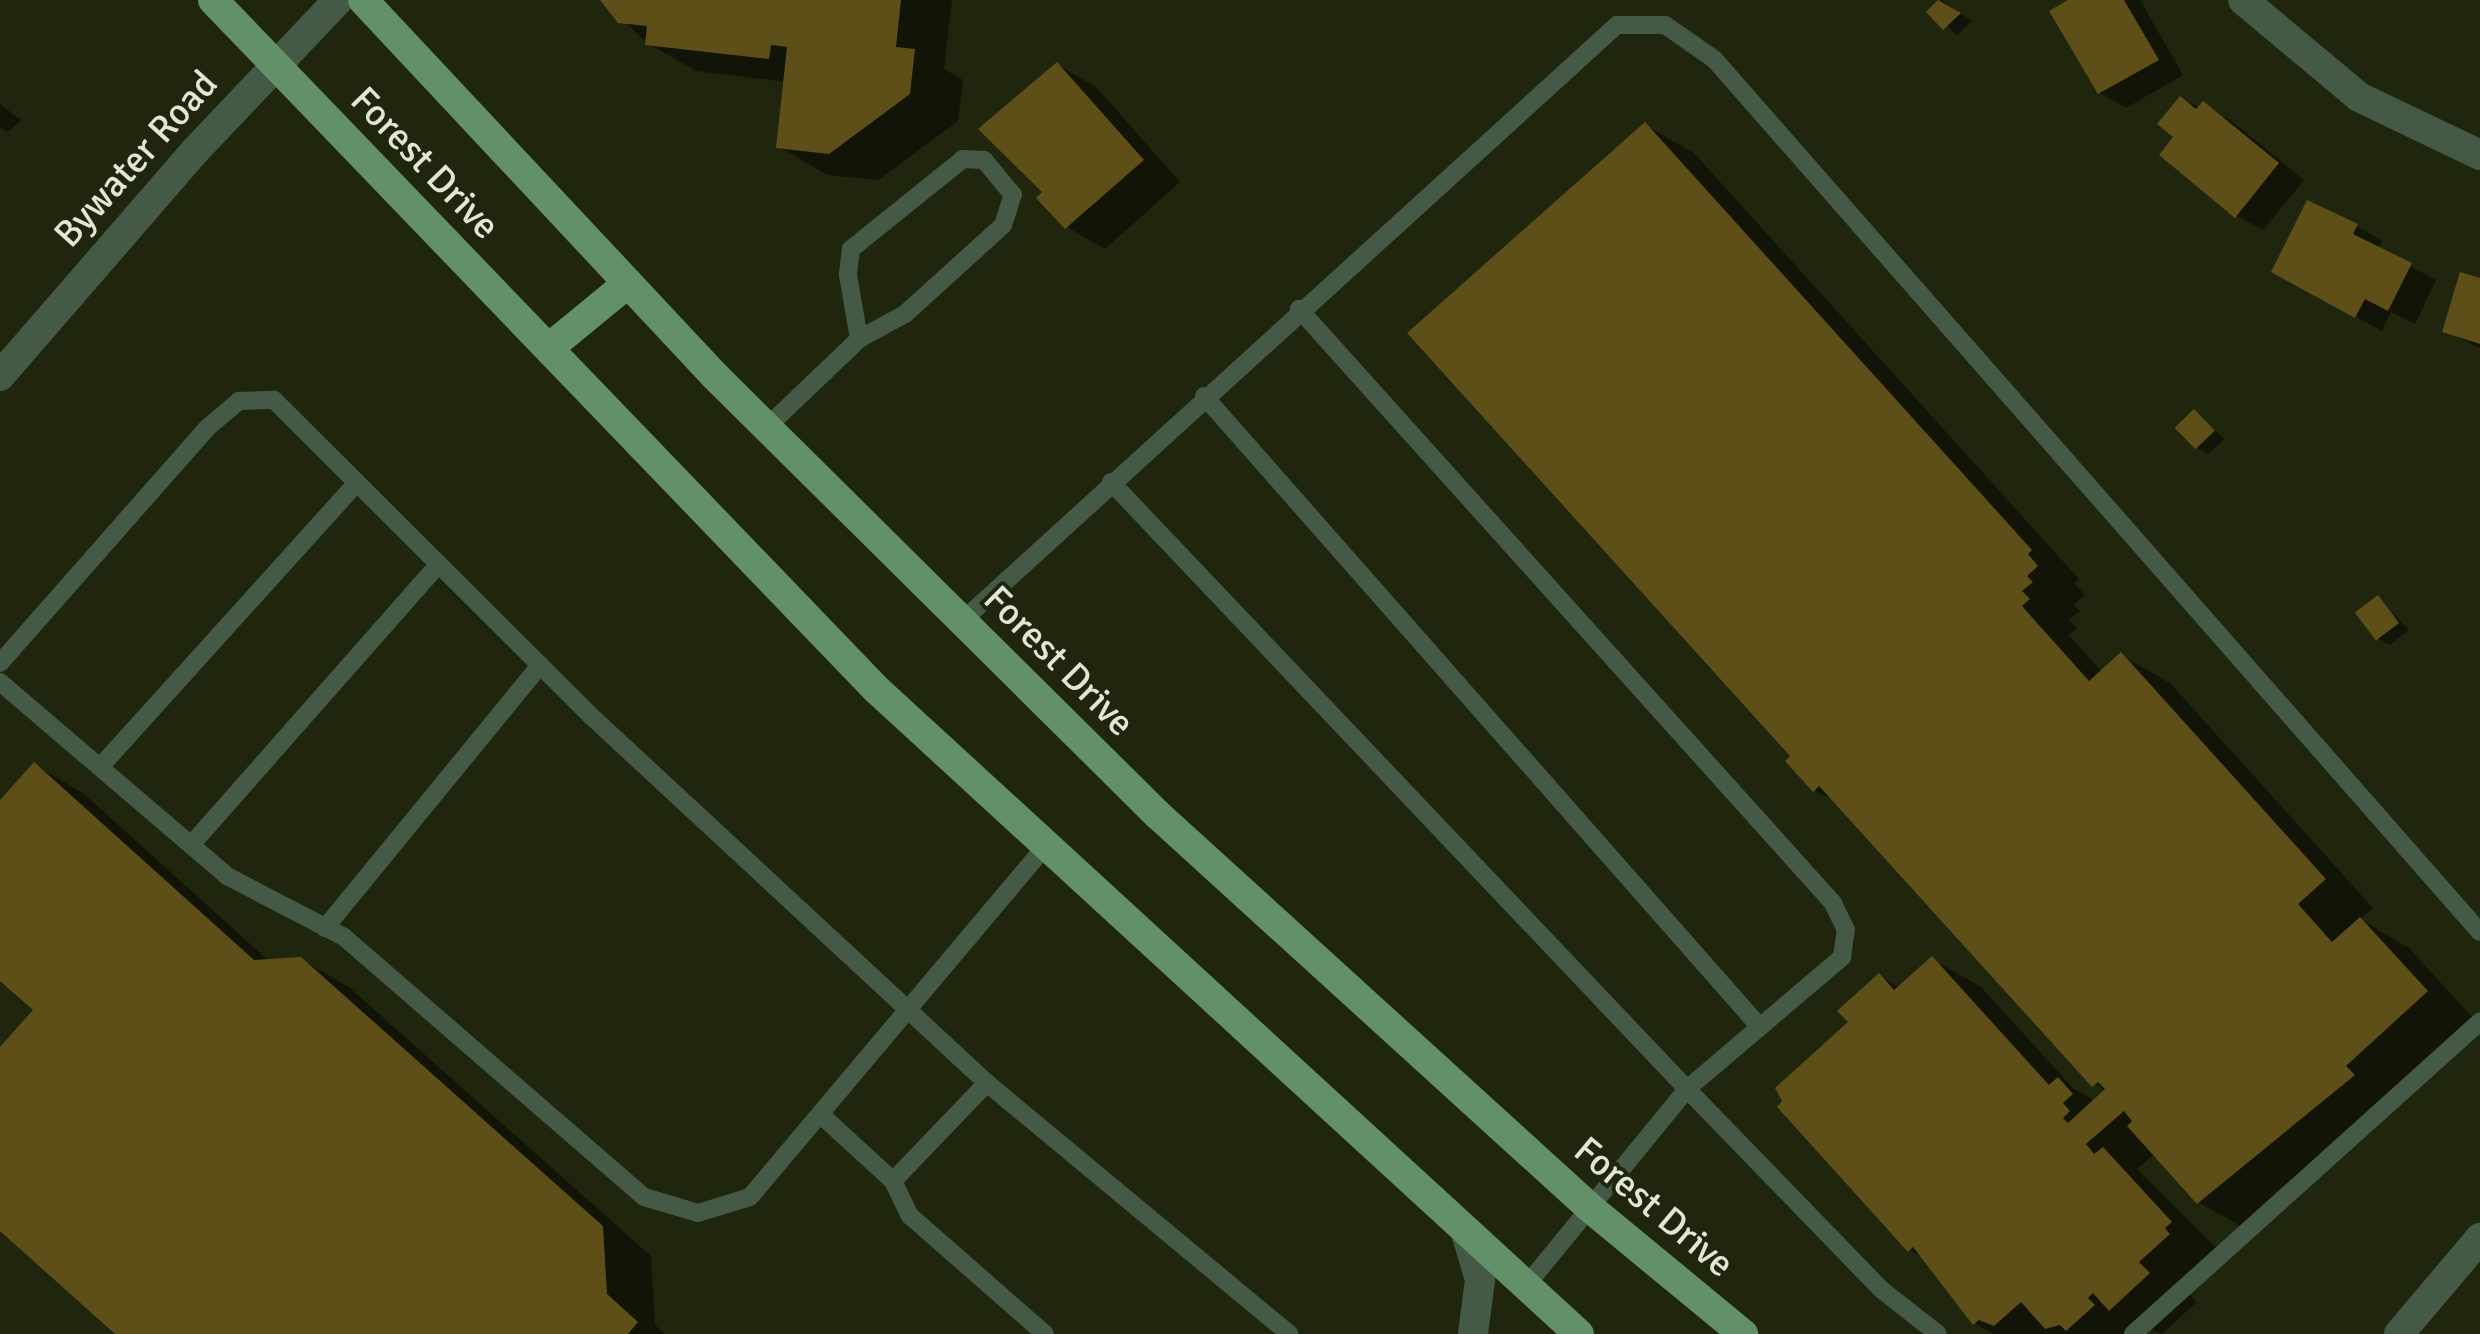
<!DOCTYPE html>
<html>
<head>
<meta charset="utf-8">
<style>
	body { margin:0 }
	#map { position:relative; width:2480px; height:1334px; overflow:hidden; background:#20260d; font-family:Signika,sans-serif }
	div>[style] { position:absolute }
	.shadow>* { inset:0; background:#0007 }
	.building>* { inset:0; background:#5e4f19; transform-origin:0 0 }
	.service>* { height:18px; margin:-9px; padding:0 9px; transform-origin:9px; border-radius:9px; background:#445a47 }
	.minor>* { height:30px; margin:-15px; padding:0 15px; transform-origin:15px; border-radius:15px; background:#445a47 }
	.tertiary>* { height:30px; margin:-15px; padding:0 15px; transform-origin:15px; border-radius:15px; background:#445a47 }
	.primary>* { height:30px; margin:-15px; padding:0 15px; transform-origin:15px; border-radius:15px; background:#629168 }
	span { translate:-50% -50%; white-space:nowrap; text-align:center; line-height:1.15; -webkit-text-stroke:8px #20260d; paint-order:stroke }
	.street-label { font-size:38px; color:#e1e6d6 }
</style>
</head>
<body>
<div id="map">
	<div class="shadow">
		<div style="clip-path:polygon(603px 0,952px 0,944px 69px,963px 80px,958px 121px,879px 180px,827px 175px,778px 146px,786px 82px,696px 71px,647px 43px)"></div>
		<div style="clip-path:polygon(1942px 0,1972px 21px,1957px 35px,1930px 12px)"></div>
		<div style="clip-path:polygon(2069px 0,2140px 0,2183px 75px,2126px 108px,2100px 93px)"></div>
		<div style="clip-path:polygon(1058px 65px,1096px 87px,1180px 182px,1105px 249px,1067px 227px,1040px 198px,1046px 192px)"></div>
		<div style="clip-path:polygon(2180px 99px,2229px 119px,2304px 180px,2263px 230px,2237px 216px,2177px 137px)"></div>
		<div style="clip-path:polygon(0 104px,21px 120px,8px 132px,0 127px)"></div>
		<div style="clip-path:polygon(1645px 125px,1694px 153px,2079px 579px,2075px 584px,2085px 595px,2074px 605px,2080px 611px,2069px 620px,2077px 628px,2069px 635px,2102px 672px,2121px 655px,2170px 683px,2373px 908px,2360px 919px,2409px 948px,2475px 1020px,2247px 1230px,2198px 1202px,2155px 1154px,2137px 1169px,2219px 1251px,2186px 1291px,2197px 1302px,2162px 1334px,2132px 1321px,2142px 1334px,1993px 1334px,1975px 1323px,1926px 1259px,1910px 1250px,1880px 976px,1900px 988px,1932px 959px,1981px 987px,2073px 1088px,2095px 1101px,2105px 1092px,1839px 804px,1814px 790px,1794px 756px)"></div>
		<div style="clip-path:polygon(2356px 226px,2382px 241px,2378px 249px,2436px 280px,2415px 324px,2391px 312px,2382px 331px,2300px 286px)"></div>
		<div style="clip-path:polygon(2480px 279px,2480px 348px,2445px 331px)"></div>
		<div style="clip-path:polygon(2195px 412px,2225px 439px,2208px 454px,2196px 447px)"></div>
		<div style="clip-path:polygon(2378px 598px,2409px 630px,2390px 645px,2377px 638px)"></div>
		<div style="clip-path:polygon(34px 765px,83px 793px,270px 962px,301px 959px,350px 988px,651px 1256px,655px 1325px,665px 1334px,119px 1334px,0 1227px,0 1050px,36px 1010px,0 977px,0 804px)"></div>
	</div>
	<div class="building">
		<div style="clip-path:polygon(600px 0,901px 0,896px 47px,915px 49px,910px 94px,829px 154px,776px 148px,787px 47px,771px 45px,769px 59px,645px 45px,647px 26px,618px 23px)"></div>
		<div style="clip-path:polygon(1938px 0,1961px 13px,1943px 30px,1926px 12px)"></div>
		<div style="clip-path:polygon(2068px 0,2124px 0,2159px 60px,2098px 94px,2049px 11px)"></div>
		<div style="clip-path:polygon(1057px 62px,1144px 160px,1065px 229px,1036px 198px,1042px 192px,978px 129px)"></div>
		<div style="clip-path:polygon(2180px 96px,2196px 109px,2203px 101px,2279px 163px,2235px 218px,2159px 155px,2173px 137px,2157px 124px)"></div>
		<div style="clip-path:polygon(1645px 122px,2032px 550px,2028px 554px,2038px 566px,2027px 576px,2033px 582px,2022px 591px,2030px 599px,2022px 606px,2089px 681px,2121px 652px,2326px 879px,2298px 904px,2332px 942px,2360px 917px,2428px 991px,2346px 1066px,2355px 1075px,2197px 1204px,2127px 1126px,2132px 1121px,2124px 1111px,2086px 1144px,2094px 1154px,2103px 1147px,2172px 1222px,2165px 1228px,2170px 1234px,2139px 1262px,2150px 1273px,2109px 1311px,2093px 1293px,2088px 1298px,2095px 1305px,2066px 1331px,2060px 1325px,2045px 1329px,2021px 1302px,1994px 1326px,1979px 1320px,1973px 1325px,1913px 1247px,1908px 1252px,1777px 1107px,1782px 1101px,1775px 1088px,1848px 1022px,1837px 1011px,1879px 973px,1894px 990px,1932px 956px,2049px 1085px,2058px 1077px,2073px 1094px,2063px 1103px,2070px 1111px,2063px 1118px,2068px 1123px,2105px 1089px,2098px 1082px,2092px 1087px,1819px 786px,1813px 792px,1785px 761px,1790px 756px,1407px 333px)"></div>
		<div style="clip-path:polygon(2307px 200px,2358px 224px,2353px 234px,2412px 263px,2388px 311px,2365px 299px,2355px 318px,2271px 272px)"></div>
		<div style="clip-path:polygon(2460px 272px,2480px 278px,2480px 344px,2442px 332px)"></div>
		<div style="left:2194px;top:409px;width:30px;height:27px;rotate:46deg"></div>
		<div style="left:2378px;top:595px;width:35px;height:29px;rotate:53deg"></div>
		<div style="clip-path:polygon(34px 762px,254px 960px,301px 957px,603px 1226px,607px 1294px,638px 1322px,628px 1334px,115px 1334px,0 1231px,0 1047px,33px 1010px,0 981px,0 800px)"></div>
	</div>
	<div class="service">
		<div style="left:1204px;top:396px;width:841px;rotate:48.62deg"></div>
		<div style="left:766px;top:428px;width:129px;rotate:-43.7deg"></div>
		<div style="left:859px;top:339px;width:52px;rotate:-28.5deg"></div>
		<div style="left:905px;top:314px;width:132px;rotate:-42.2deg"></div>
		<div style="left:1003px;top:225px;width:32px;rotate:-72deg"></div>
		<div style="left:1013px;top:195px;width:45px;rotate:-129.6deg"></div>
		<div style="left:984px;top:160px;width:21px;rotate:-177deg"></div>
		<div style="left:963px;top:159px;width:144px;rotate:141.2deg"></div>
		<div style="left:851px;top:249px;width:26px;rotate:97deg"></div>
		<div style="left:848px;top:275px;width:65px;rotate:80.2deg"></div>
		<div style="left:1111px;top:482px;width:837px;rotate:46.5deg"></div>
		<div style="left:1687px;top:1089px;width:204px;rotate:-40.4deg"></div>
		<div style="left:1842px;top:957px;width:27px;rotate:-82deg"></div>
		<div style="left:1846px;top:930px;width:30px;rotate:-116deg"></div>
		<div style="left:1833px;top:903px;width:799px;rotate:-131.96deg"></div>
		<div style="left:962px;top:621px;width:886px;rotate:-42.3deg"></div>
		<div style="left:1617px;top:25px;width:48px"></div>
		<div style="left:1665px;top:25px;width:60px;rotate:34.8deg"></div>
		<div style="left:1714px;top:59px;width:1161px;rotate:48.74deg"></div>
		<div style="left:0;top:663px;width:313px;rotate:-48.6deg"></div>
		<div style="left:207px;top:428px;width:42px;rotate:-40.2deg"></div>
		<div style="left:239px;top:401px;width:35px;rotate:-2deg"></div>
		<div style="left:274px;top:400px;width:446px;rotate:44.9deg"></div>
		<div style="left:590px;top:715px;width:541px;rotate:42.83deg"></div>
		<div style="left:0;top:682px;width:299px;rotate:40.5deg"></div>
		<div style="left:227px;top:876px;width:132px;rotate:27.5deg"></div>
		<div style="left:344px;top:937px;width:397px;rotate:40.9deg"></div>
		<div style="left:644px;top:1197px;width:56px;rotate:16.5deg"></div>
		<div style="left:698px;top:1213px;width:54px;rotate:-17.1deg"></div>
		<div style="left:750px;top:1197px;width:460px;rotate:-49.9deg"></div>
		<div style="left:100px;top:767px;width:383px;rotate:-47.9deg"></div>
		<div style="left:191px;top:845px;width:375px;rotate:-48.6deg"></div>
		<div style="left:325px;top:928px;width:340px;rotate:-50.7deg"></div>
		<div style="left:820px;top:1114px;width:99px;rotate:42.5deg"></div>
		<div style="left:1525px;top:1287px;width:256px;rotate:-50.7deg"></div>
		<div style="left:1687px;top:1089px;width:280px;rotate:45.9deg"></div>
		<div style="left:1882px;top:1290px;width:71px;rotate:38.2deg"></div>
		<div style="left:1045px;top:1334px;width:179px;rotate:-138.8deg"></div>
		<div style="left:910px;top:1216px;width:39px;rotate:-116deg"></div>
		<div style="left:893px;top:1181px;width:136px;rotate:-46.2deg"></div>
		<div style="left:987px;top:1083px;width:393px;rotate:39.7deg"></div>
		<div style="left:2133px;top:1334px;width:467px;rotate:-42deg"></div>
	</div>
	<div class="minor">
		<div style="left:2243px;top:0;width:151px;rotate:39.9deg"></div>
		<div style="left:2359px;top:97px;width:134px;rotate:25.6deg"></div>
		<div style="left:1467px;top:1236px;width:46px;rotate:73.5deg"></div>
		<div style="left:1480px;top:1280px;width:54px;rotate:97.4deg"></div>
		<div style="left:2399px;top:1334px;width:126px;rotate:-49.8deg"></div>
	</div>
	<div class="tertiary">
		<div style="left:0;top:376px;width:296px;rotate:-49.1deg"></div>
		<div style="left:194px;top:152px;width:209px;rotate:-46.5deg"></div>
	</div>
	<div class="primary">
		<div style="left:213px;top:0;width:956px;rotate:46.1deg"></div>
		<div style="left:876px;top:689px;width:954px;rotate:42.54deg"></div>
		<div style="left:363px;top:0;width:514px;rotate:46.89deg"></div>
		<div style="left:714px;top:375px;width:624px;rotate:44.74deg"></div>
		<div style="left:1157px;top:814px;width:584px;rotate:42.29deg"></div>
		<div style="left:1589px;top:1207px;width:200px;rotate:39.5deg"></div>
		<div style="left:549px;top:348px;width:102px;rotate:-39.4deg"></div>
	</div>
	<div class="street-label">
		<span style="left:136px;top:159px;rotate:-48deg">Bywater Road</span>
		<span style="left:425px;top:163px;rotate:46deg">Forest Drive</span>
		<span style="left:1059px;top:661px;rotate:45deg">Forest Drive</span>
		<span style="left:1654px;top:1207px;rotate:40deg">Forest Drive</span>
	</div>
</div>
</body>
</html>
